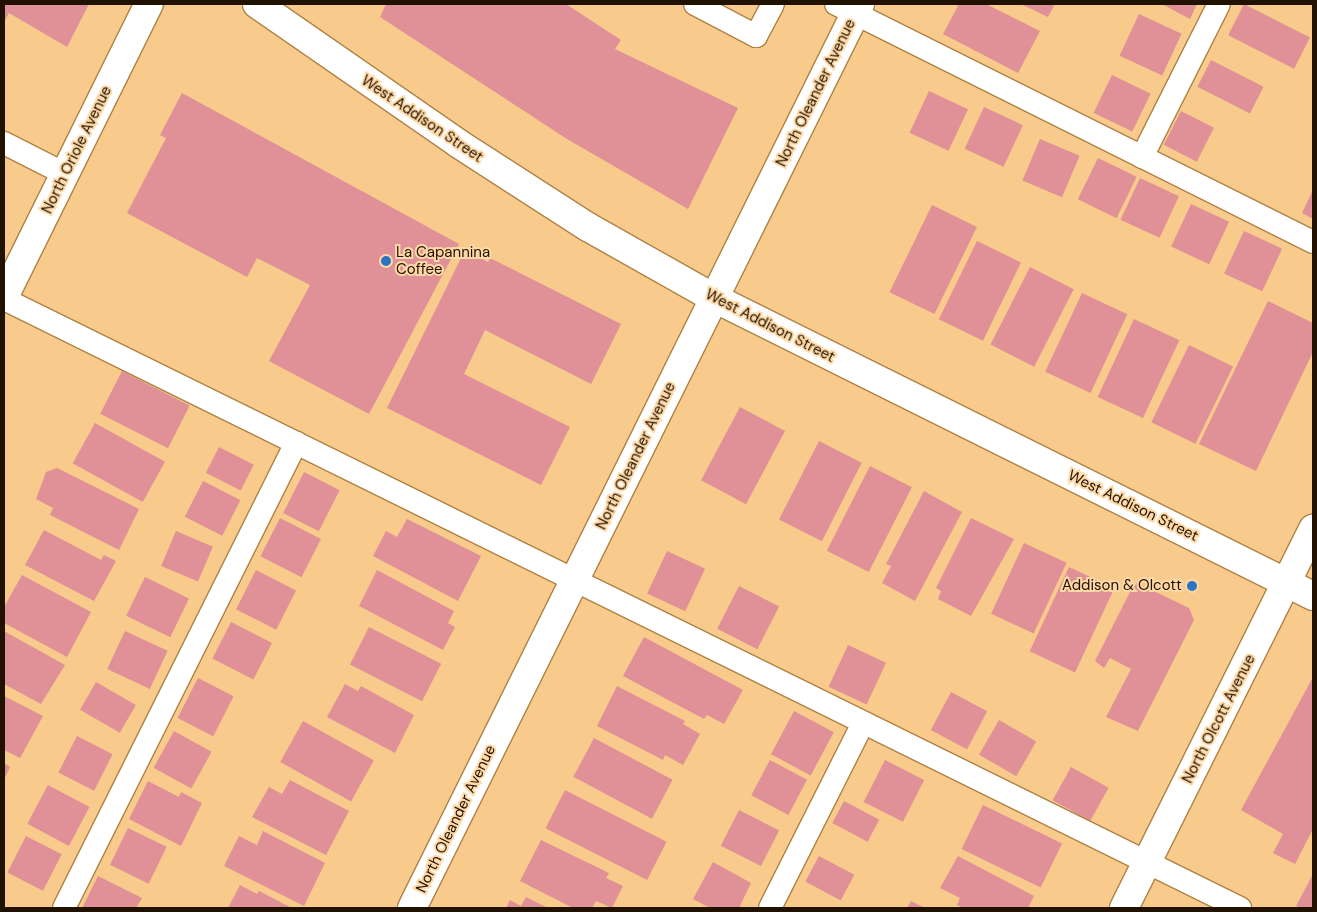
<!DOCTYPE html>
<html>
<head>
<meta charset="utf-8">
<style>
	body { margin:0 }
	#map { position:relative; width:1317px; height:912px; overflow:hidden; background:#f8ca8b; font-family:"DM Sans",sans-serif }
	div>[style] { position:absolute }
	.building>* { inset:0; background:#df9197; transform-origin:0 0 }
	.roads { filter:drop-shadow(1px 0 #ad8244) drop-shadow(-1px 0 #ad8244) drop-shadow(0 1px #ad8244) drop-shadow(0 -1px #ad8244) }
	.service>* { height:22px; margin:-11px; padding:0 11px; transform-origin:11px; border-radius:11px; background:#fff }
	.minor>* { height:28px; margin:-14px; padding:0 14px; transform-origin:14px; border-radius:14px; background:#fff }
	.tertiary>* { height:28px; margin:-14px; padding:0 14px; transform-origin:14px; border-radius:14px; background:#fff }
	.dots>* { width:14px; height:14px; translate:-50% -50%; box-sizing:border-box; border:2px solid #fed9a7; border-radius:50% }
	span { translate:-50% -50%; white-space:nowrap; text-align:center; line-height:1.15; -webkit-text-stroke:4px #fed9a7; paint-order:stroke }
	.street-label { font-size:15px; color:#211100 }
	.poi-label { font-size:15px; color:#211100 }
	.left { translate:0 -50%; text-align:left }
	.right { translate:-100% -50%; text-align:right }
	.frame { position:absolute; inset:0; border:5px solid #211100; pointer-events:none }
</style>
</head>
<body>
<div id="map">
	<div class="building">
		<div style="clip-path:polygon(4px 4px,89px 4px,67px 47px,9px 13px,4px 22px)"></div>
		<div style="clip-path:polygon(386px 4px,566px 4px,621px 40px,615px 49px,738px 108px,688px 209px,567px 139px,380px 17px)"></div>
		<div style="clip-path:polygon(959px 4px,986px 4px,1040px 31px,1018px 73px,943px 34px)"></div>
		<div style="clip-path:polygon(1021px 4px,1055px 4px,1048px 17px)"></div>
		<div style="clip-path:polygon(1162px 4px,1197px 4px,1190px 19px)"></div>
		<div style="left:1244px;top:4px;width:74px;height:35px;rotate:27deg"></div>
		<div style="left:1139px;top:14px;width:47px;height:46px;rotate:25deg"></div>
		<div style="left:1211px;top:60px;width:59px;height:30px;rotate:27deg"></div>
		<div style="left:1112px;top:75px;width:43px;height:42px;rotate:26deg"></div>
		<div style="left:929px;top:91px;width:43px;height:46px;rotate:25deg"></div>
		<div style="clip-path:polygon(182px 93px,459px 244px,369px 414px,269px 361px,310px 285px,257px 258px,247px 277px,127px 213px,166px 138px,160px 135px)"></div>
		<div style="left:984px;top:107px;width:43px;height:46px;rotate:25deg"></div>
		<div style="left:1181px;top:111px;width:37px;height:38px;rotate:27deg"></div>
		<div style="left:1040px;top:139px;width:43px;height:45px;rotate:23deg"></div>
		<div style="left:1098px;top:158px;width:43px;height:46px;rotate:26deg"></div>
		<div style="left:1140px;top:178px;width:43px;height:46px;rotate:25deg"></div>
		<div style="clip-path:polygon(1313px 190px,1313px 219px,1302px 213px)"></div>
		<div style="left:1191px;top:204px;width:42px;height:47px;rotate:25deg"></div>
		<div style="left:932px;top:205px;width:50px;height:97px;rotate:26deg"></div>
		<div style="left:1244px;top:231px;width:42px;height:47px;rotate:25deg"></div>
		<div style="left:977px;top:241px;width:49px;height:87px;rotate:26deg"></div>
		<div style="clip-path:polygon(465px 250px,488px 262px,490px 258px,621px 324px,591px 384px,485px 330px,464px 374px,570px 427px,541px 485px,387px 408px)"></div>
		<div style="left:1030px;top:267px;width:49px;height:87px;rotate:27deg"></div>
		<div style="left:1082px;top:293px;width:50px;height:87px;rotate:25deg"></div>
		<div style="clip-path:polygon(1268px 301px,1313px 323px,1313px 352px,1256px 471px,1199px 444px)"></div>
		<div style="left:1134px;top:319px;width:50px;height:86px;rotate:25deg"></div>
		<div style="left:1189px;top:345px;width:49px;height:86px;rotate:26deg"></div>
		<div style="left:122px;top:371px;width:76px;height:48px;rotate:27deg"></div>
		<div style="left:740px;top:407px;width:51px;height:83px;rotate:28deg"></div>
		<div style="left:95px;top:423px;width:80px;height:46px;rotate:29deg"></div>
		<div style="left:819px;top:441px;width:48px;height:88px;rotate:27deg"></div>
		<div style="left:219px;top:447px;width:39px;height:29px;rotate:27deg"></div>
		<div style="left:870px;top:466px;width:47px;height:95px;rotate:27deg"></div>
		<div style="clip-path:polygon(57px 468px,139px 509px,119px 550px,50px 515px,53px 508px,36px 499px,46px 472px)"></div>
		<div style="left:304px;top:472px;width:40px;height:46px;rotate:27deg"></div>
		<div style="left:203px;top:481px;width:42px;height:40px;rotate:27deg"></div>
		<div style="clip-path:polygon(924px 491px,962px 512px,915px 601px,882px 583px,891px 566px,886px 564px)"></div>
		<div style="left:280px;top:518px;width:46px;height:43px;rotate:27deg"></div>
		<div style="clip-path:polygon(971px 518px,1014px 539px,971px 616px,938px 599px,941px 591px,936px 588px)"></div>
		<div style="clip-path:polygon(407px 519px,481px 556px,458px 601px,373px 556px,386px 531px,397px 537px)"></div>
		<div style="clip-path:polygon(44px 530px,101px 560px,104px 555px,116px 561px,94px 601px,25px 565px)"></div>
		<div style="left:176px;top:531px;width:40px;height:38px;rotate:23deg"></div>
		<div style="left:1024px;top:543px;width:47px;height:78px;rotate:25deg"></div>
		<div style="left:667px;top:551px;width:42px;height:47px;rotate:25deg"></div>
		<div style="left:1069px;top:567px;width:50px;height:93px;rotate:25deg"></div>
		<div style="left:256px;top:570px;width:45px;height:44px;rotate:27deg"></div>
		<div style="clip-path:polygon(377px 570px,454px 611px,448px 623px,455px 627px,443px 650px,359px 606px)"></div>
		<div style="clip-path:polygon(22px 575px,91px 612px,67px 657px,4px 623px,4px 607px)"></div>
		<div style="left:145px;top:577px;width:49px;height:43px;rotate:26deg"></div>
		<div style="clip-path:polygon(1135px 582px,1189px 608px,1194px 620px,1138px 731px,1106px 717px,1131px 669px,1110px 658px,1104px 668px,1095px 661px)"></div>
		<div style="left:739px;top:586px;width:45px;height:48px;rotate:27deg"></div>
		<div style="left:231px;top:622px;width:46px;height:41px;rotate:27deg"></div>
		<div style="left:369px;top:627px;width:81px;height:42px;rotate:27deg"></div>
		<div style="clip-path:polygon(4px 631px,65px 665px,41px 704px,4px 684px)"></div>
		<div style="left:125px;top:631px;width:47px;height:42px;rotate:25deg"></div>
		<div style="clip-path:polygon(644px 637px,743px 690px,724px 724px,707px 715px,704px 719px,623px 676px)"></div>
		<div style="left:848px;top:645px;width:42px;height:46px;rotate:25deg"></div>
		<div style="clip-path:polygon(1313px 677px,1313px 829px,1295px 864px,1273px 853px,1283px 834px,1241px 810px)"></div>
		<div style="left:198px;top:678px;width:40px;height:45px;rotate:27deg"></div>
		<div style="left:96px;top:682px;width:46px;height:32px;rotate:30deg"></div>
		<div style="clip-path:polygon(345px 684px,358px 691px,361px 686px,414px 715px,395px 753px,327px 717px)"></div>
		<div style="clip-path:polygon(617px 686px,685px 721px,683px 724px,700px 734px,683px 765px,665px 755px,663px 760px,597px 726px)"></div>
		<div style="left:951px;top:692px;width:41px;height:43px;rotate:28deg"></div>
		<div style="clip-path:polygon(4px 696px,43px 716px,20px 758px,4px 750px)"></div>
		<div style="left:794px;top:711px;width:45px;height:49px;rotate:28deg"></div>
		<div style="left:999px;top:720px;width:43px;height:40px;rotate:30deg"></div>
		<div style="left:303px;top:721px;width:81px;height:47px;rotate:29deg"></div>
		<div style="left:174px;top:731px;width:43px;height:42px;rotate:29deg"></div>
		<div style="left:77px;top:736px;width:40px;height:41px;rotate:27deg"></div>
		<div style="left:594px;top:738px;width:89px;height:44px;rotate:28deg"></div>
		<div style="left:770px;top:760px;width:42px;height:40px;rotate:28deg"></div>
		<div style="left:885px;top:760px;width:44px;height:47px;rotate:27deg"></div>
		<div style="clip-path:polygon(4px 763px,10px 767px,4px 780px)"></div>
		<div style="left:1071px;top:767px;width:43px;height:38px;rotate:29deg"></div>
		<div style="clip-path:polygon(290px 780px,349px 811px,326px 855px,252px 817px,269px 787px,282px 794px)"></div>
		<div style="clip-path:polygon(148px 781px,179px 797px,181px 792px,202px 803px,181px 846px,129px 819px)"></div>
		<div style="left:48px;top:785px;width:47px;height:44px;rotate:28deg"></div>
		<div style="left:565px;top:790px;width:114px;height:43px;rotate:27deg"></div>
		<div style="left:844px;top:801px;width:40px;height:25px;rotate:28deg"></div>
		<div style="left:983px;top:805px;width:88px;height:49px;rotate:26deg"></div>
		<div style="left:739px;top:810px;width:45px;height:40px;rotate:27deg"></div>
		<div style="left:128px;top:828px;width:43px;height:41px;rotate:26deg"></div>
		<div style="clip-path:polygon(263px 831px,325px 863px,304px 906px,224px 866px,239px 836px,257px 845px)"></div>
		<div style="left:26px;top:836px;width:40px;height:41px;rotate:27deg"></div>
		<div style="clip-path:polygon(541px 840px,609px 873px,606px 878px,623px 886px,612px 908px,596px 901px,592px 908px,573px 908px,520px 881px)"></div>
		<div style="left:819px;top:856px;width:40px;height:29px;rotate:28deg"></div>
		<div style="clip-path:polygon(958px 856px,1034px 896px,1028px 908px,964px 908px,957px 905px,960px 898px,940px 888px)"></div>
		<div style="clip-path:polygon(713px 862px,751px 883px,739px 908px,710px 908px,693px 899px)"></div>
		<div style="clip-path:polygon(1313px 874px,1313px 908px,1301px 908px,1296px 906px)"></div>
		<div style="clip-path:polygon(98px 876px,142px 898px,136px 908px,82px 908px)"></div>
		<div style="clip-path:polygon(240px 885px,257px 894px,259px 891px,292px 908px,228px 908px)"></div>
		<div style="clip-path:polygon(526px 897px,548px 908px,506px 908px,510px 900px,521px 906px)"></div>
		<div style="clip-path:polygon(911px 901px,925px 908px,907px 908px)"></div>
	</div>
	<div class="roads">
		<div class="service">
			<div style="left:695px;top:4px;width:69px;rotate:27.7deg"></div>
			<div style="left:756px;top:36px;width:36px;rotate:-62deg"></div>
			<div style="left:836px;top:4px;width:533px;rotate:26.52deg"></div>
			<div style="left:4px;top:143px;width:68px;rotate:26.9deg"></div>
			<div style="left:1142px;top:157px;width:171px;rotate:-63.3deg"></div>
			<div style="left:4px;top:299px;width:1378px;rotate:26.23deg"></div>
			<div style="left:64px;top:908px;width:520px;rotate:-63.48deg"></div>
			<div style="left:770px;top:908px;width:207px;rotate:-63.3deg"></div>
		</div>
		<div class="minor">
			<div style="left:4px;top:297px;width:327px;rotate:-63.7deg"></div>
			<div style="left:412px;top:908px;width:1009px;rotate:-63.64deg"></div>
			<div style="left:1124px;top:908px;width:424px;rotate:-63.5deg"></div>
		</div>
		<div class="tertiary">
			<div style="left:257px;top:4px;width:246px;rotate:34.7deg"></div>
			<div style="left:459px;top:144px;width:153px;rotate:32.8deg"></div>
			<div style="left:588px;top:227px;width:145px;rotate:29.4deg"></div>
			<div style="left:714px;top:298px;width:669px;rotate:26.45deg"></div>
		</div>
	</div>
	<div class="dots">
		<div style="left:386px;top:261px;background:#2d73c4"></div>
		<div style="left:1192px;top:586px;background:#2d73c4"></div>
	</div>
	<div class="street-label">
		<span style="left:816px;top:93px;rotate:-64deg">North Oleander Avenue</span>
		<span style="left:422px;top:119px;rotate:34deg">West Addison Street</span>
		<span style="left:77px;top:150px;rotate:-64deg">North Oriole Avenue</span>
		<span style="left:770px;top:326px;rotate:27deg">West Addison Street</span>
		<span style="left:636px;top:456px;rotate:-64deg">North Oleander Avenue</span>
		<span style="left:1133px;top:506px;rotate:26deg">West Addison Street</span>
		<span style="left:1219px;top:719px;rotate:-63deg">North Olcott Avenue</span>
		<span style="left:456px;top:819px;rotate:-64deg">North Oleander Avenue</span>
	</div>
	<div class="poi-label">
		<span class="left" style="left:396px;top:261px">La Capannina<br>Coffee</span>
		<span class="right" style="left:1182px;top:586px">Addison &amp; Olcott</span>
	</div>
	<div class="frame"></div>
</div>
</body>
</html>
